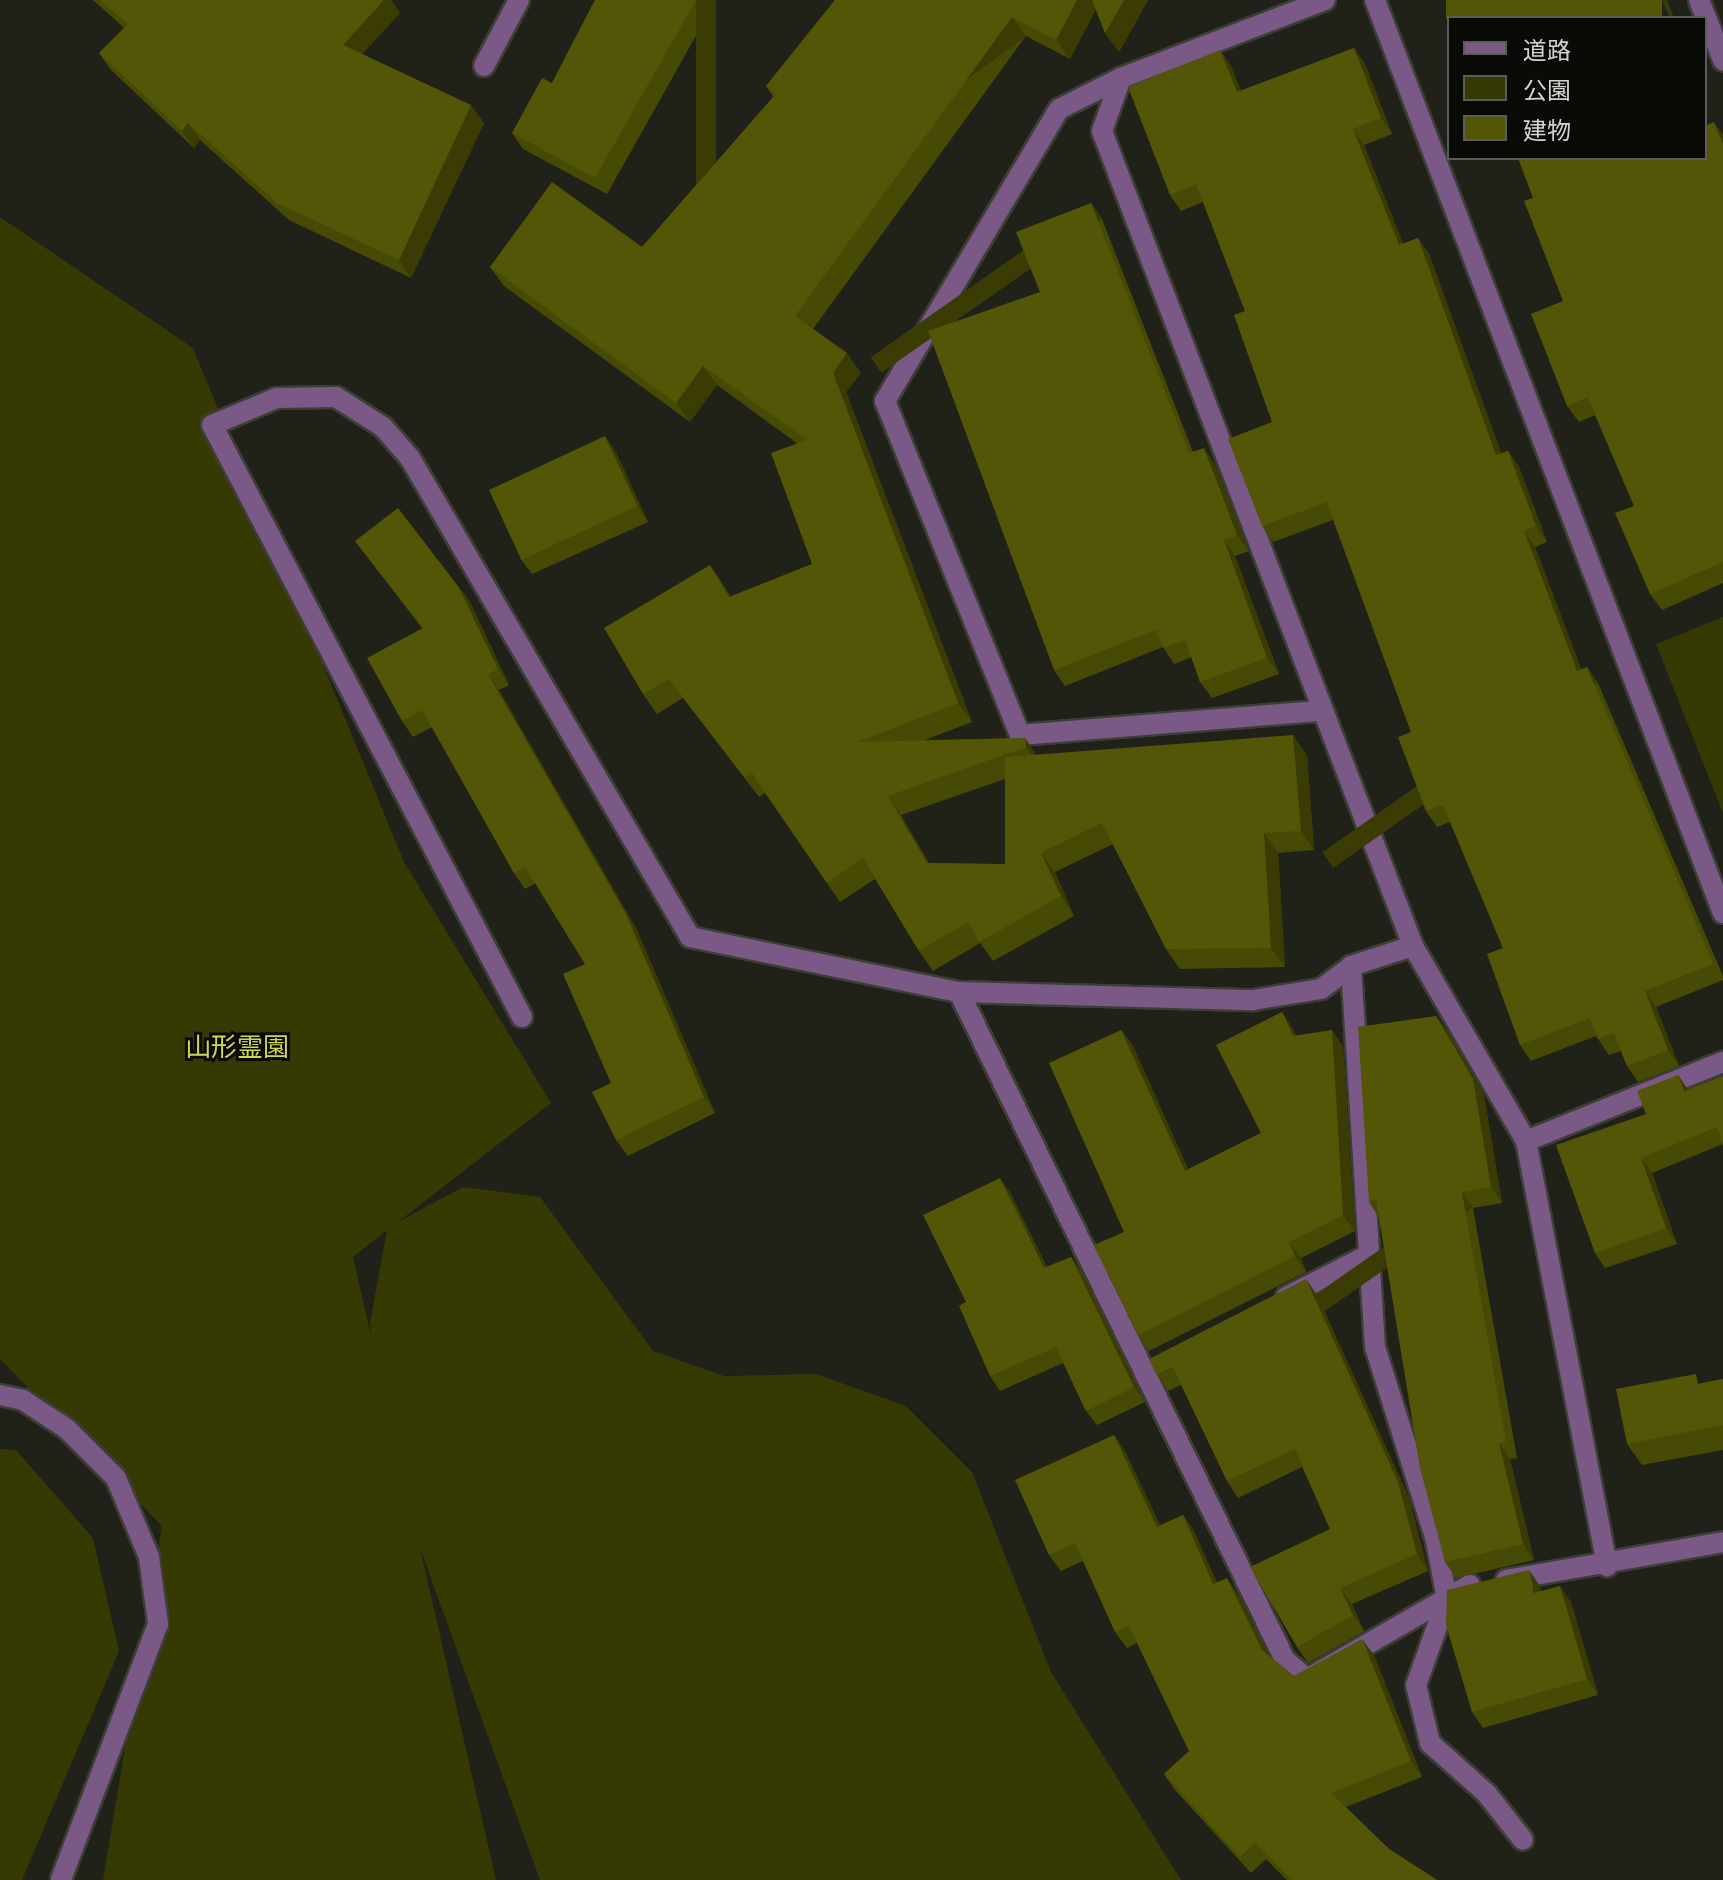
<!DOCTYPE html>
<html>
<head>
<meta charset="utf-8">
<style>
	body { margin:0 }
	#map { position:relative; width:1723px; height:1880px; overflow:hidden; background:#202119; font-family:"Exo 2","Noto Sans JP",sans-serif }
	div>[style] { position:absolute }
	.green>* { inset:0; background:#373903 }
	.roads { filter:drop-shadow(2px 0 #3d3e36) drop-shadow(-2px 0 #3d3e36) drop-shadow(0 2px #3d3e36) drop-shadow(0 -2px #3d3e36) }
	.minor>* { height:20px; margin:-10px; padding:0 10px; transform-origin:10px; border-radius:10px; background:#7a5987 }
	.wall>* { inset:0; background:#474a05 }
	.shaded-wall>* { inset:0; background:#3a3c04; transform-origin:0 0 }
	.building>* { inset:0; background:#535606; transform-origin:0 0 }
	span { translate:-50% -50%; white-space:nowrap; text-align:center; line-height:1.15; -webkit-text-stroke:6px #0a0a07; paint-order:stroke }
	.park-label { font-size:26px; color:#cfd559 }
	.legend { position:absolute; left:1447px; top:16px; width:260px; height:144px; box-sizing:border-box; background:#0a0a07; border:2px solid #5b5b57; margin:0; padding:10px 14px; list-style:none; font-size:24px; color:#d4d4cf }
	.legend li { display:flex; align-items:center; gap:16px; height:40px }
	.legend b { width:40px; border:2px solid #5b5b57 }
</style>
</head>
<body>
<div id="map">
	<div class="green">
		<div style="clip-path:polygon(evenodd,0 217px,193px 348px,404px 862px,551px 1103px,398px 1222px,463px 1187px,540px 1197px,653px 1351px,724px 1376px,816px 1374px,906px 1406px,972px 1472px,1051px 1672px,1181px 1880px,540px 1880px,420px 1548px,496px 1880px,103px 1880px,162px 1526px,0 1359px,0 217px,387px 1230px,370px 1323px,371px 1336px,353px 1257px,387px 1230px)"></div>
		<div style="clip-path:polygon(1723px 617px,1723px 813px,1656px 644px)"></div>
		<div style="clip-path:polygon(0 1449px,16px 1450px,93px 1538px,119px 1651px,22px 1880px,0 1880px)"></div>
	</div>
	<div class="roads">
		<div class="minor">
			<div style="left:1325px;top:0;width:218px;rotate:159.1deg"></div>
			<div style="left:1121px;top:78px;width:56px;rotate:109.7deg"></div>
			<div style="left:1102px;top:131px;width:872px;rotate:69.11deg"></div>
			<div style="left:1413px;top:946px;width:225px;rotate:59.9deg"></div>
			<div style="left:1526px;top:1141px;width:433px;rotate:79.2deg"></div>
			<div style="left:1375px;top:0;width:977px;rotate:69.14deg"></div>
			<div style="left:1699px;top:0;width:65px;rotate:68.2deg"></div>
			<div style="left:484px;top:66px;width:75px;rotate:-62.1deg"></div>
			<div style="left:1121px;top:78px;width:69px;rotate:153.4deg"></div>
			<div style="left:1059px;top:109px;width:340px;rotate:120.8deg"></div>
			<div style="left:885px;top:401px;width:360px;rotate:68deg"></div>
			<div style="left:1020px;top:735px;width:302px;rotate:-4.6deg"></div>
			<div style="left:1351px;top:966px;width:382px;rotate:86.4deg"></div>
			<div style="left:1375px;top:1347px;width:203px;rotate:72.5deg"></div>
			<div style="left:1436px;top:1541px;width:59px;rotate:79.3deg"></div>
			<div style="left:1447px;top:1599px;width:91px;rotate:109.8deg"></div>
			<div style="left:1416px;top:1685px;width:60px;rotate:76.4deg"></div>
			<div style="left:1430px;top:1743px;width:76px;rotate:41.8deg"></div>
			<div style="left:1487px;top:1794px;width:58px;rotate:52deg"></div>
			<div style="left:959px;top:992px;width:743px;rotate:63.99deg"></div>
			<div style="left:1285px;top:1660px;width:29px;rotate:41deg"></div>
			<div style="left:1307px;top:1679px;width:188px;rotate:-30deg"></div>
			<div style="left:522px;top:1017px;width:668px;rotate:-117.64deg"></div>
			<div style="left:212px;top:425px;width:70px;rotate:-22.6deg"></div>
			<div style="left:277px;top:398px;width:59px;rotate:-1deg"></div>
			<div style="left:336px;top:397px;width:56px;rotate:32.6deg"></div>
			<div style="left:383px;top:427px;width:41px;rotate:48.9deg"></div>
			<div style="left:410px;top:458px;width:555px;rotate:59.69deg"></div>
			<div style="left:690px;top:937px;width:275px;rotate:11.6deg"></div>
			<div style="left:959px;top:992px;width:294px;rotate:1.6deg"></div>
			<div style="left:1253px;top:1000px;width:69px;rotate:-9.2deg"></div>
			<div style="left:1321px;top:989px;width:38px;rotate:-37deg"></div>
			<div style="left:1351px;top:966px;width:65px;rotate:-17.9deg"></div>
			<div style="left:1526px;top:1141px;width:212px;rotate:-21.9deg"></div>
			<div style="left:1286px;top:1297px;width:92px;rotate:-27.1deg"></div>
			<div style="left:0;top:1395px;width:24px;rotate:12deg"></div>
			<div style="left:23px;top:1400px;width:53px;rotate:33.4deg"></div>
			<div style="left:67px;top:1429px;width:69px;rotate:45deg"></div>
			<div style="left:116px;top:1478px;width:86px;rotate:67.3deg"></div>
			<div style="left:149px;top:1557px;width:68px;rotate:82.3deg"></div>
			<div style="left:158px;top:1624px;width:274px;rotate:110.8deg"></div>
			<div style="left:1506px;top:1580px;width:220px;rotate:-9.9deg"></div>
		</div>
	</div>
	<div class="wall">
		<div style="clip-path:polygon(93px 0,391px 0,400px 13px,362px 54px,484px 123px,411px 278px,289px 220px,200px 140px,194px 148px,111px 70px,99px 53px,124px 28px)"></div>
		<div style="clip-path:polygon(595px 0,716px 0,607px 194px,523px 149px,512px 133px,552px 83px)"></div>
		<div style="clip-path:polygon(evenodd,835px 0,1148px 0,1119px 52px,1105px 33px,1096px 9px,1070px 59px,1026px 36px,813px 329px,861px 373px,846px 392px,972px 722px,925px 740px,1025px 738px,1036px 755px,1307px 755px,1314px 850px,1278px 853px,1285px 967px,1180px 969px,1166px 949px,1113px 844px,1055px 872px,1074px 916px,993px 961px,980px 943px,933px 971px,919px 951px,875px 879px,840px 902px,765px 793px,759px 797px,683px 698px,657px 714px,643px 694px,710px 565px,731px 597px,812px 564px,798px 444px,717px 385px,690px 422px,504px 286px,490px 267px,642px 247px,773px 97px,766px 86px,835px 0,1005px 779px,1005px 864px,929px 863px,901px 815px,1005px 779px)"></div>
		<div style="clip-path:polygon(1354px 48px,1365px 64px,1392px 134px,1364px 145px,1403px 244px,1418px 238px,1429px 254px,1501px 453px,1508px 451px,1519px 467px,1547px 542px,1535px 547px,1581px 669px,1598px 683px,1723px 976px,1723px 980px,1656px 1007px,1679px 1066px,1638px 1082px,1627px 1066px,1621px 1051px,1609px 1055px,1596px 1036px,1531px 1061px,1520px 1045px,1503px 948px,1450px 822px,1437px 827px,1426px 811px,1411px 732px,1333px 520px,1273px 542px,1262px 526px,1272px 422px,1245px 311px,1203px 202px,1181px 211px,1170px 195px,1220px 50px,1231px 66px,1241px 91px)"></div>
		<div style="clip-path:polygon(1723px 135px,1723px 583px,1662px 610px,1650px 594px,1634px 506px,1595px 415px,1579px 422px,1567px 406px,1563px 301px,1533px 198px)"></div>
		<div style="clip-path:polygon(1091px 203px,1102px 219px,1193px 452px,1215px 464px,1249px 551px,1235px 556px,1279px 674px,1212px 698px,1200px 682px,1192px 657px,1174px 664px,1163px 647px,1065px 686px,1054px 670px,1040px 292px)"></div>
		<div style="clip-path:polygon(616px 452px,648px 522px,532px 574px,520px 558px)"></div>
		<div style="clip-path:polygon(355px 541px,458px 586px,470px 602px,509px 685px,499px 690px,637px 930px,715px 1113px,628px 1156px,616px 1140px,611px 1083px,585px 964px,536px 883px,525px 889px,514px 873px,432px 727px,413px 737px,402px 721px,422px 628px)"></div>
		<div style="clip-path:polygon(1282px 1012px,1296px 1035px,1343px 1046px,1355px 1231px,1301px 1258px,1306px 1272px,1149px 1351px,1138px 1335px,1124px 1232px,1121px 1030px,1133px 1046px,1188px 1169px,1261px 1133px)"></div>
		<div style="clip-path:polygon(1436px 1016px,1448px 1032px,1484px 1095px,1502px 1203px,1473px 1208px,1517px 1458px,1510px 1459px,1534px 1560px,1456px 1578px,1445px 1562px,1379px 1218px,1369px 1202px)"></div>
		<div style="clip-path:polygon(1678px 1075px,1688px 1090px,1723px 1076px,1723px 1144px,1652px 1173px,1677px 1244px,1605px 1268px,1595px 1253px,1646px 1114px)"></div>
		<div style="clip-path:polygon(1010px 1192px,1047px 1267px,1071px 1257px,1081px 1271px,1145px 1402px,1097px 1425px,1086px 1411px,1063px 1363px,1000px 1391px,990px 1376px,966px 1302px)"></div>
		<div style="clip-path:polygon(1317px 1295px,1409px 1498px,1428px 1571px,1352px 1604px,1364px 1631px,1308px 1663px,1297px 1647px,1330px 1529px,1302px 1467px,1238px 1498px,1227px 1481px,1181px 1385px,1168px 1391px,1157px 1375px)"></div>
		<div style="clip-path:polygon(1723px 1379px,1723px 1450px,1642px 1465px,1627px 1444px,1702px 1383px)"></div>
		<div style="clip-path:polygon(1114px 1435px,1125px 1451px,1160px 1525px,1183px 1515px,1194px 1531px,1217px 1583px,1238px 1594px,1268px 1655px,1294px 1676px,1374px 1655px,1422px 1777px,1346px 1807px,1389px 1849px,1437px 1880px,1287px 1880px,1266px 1859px,1251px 1873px,1175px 1790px,1164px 1774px,1189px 1751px,1137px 1643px,1127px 1648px,1115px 1632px,1083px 1561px,1061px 1571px,1049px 1555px)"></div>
		<div style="clip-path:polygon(1540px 1586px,1541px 1591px,1571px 1602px,1598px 1695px,1483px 1728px,1472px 1712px)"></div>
	</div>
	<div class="shaded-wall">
		<div style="clip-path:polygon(384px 0,391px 0,400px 13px,355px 62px,343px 45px)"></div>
		<div style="left:696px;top:0;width:20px;height:205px"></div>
		<div style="clip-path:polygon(1077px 0,1098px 0,1099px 2px,1070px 59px,1056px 40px)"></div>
		<div style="clip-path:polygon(1124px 0,1148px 0,1119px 52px,1105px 33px)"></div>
		<div style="clip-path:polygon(1662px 0,1667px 0,1674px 18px,1670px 18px)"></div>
		<div style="left:1012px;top:17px;width:24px;height:369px;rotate:54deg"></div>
		<div style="clip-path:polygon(1354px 48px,1365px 64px,1392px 134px,1381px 118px)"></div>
		<div style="clip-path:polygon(1220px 50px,1231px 66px,1248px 108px,1237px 92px)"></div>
		<div style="clip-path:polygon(471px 105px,484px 123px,411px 278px,399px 260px)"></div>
		<div style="clip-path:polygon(1714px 122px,1723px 135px,1723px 144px)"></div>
		<div style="clip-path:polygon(188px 123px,200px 140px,194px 148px,182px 131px)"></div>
		<div style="clip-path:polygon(1353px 129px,1364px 145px,1410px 261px,1399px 245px)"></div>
		<div style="left:1091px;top:203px;width:19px;height:269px;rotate:55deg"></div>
		<div style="clip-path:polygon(1418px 238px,1429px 254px,1508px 471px,1496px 455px)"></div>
		<div style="clip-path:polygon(847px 353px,861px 373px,846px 392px,972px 722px,958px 703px,833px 373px)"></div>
		<div style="clip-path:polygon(703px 366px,717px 385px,690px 422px,676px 403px)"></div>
		<div style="clip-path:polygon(605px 436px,616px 452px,648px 522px,637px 506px)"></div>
		<div style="clip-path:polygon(1204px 448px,1215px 464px,1249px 551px,1237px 535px)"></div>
		<div style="clip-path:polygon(1508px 451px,1519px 467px,1547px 542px,1536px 526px)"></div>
		<div style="clip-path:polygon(1524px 531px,1535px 547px,1588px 687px,1577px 671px)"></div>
		<div style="clip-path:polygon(1224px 540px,1235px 556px,1279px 674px,1267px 658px)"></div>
		<div style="clip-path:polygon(710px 565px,723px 584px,743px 617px,729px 597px)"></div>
		<div style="clip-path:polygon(458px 586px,470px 602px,509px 685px,498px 669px)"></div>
		<div style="left:1587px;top:667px;width:19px;height:323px;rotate:55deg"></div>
		<div style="clip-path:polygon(488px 674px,499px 690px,637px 930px,715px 1113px,704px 1097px)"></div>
		<div style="clip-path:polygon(1293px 735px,1307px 755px,1314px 850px,1301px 831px)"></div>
		<div style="clip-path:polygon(1025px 738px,1038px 758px,1040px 766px,1026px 747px)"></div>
		<div style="clip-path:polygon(888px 796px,901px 815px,941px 883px,927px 863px)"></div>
		<div style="clip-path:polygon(1264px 833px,1278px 853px,1285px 967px,1271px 948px)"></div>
		<div style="clip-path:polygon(1041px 853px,1055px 872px,1074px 916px,1061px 896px)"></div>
		<div style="clip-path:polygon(1645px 991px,1656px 1007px,1679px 1066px,1668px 1050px)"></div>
		<div style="clip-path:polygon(1282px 1012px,1293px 1029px,1304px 1052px,1293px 1036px)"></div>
		<div style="clip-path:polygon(1436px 1016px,1448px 1032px,1484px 1095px,1502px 1203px,1491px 1187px)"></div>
		<div style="clip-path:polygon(1121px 1030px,1133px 1046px,1196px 1187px,1185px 1171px)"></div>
		<div style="clip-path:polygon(1332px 1030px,1343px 1046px,1355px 1231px,1343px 1215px)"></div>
		<div style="clip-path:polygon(1678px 1075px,1688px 1090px,1684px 1091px)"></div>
		<div style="clip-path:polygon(1641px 1158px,1652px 1173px,1677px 1244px,1666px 1228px)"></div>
		<div style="clip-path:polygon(1000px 1178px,1010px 1192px,1055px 1283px,1044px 1268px)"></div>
		<div style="left:1462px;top:1192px;width:19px;height:254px;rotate:55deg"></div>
		<div style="clip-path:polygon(1289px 1242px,1301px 1258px,1306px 1272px,1295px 1256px)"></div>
		<div style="clip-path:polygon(1071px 1257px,1081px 1271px,1145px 1402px,1134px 1387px)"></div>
		<div style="clip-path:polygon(1306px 1279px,1317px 1295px,1409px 1498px,1428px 1571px,1417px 1554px)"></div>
		<div style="clip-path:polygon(1114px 1435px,1125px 1451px,1168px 1543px,1157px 1527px)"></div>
		<div style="clip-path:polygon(1499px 1443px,1510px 1459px,1534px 1560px,1523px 1544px)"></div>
		<div style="clip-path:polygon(1183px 1515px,1194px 1531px,1224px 1600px,1213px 1584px)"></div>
		<div style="clip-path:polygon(1529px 1570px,1540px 1586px,1546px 1609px,1534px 1593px)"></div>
		<div style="clip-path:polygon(1227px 1578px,1238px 1594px,1274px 1666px,1262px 1650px)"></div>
		<div style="clip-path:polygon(1560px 1586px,1571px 1602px,1598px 1695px,1587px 1679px)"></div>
		<div style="clip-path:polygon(1340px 1588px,1352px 1604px,1364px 1631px,1353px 1615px)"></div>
		<div style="clip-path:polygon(1362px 1639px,1374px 1655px,1422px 1777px,1411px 1761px)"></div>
	</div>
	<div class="building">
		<div style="clip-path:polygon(100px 0,384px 0,343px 45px,471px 105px,399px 260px,277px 203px,188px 123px,182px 131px,99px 53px,128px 24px)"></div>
		<div style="clip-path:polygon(595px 0,696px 0,595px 178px,512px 133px,542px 78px,552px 83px)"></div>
		<div style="clip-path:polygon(835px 0,1077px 0,1056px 40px,1012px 17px,795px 316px,847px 353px,833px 373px,958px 703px,858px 742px,1025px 738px,1026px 747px,888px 796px,927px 863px,1005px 864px,1005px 757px,1293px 735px,1301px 831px,1264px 833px,1271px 948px,1166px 949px,1102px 823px,1041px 853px,1061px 896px,979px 942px,968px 922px,919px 951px,863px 858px,827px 883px,752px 773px,745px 778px,669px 679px,643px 694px,604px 628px,710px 565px,729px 597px,812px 564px,771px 453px,807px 440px,703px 366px,676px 403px,490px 267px,552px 182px,642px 247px,776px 94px,766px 86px)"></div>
		<div style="clip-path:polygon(1092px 0,1124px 0,1105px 33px)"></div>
		<div style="left:1446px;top:0;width:216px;height:19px"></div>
		<div style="clip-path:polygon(1354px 48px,1381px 118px,1353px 129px,1399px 245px,1418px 238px,1496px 455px,1508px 451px,1536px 526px,1524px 531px,1577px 671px,1587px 667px,1713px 964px,1645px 991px,1668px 1050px,1627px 1066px,1614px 1033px,1598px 1039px,1590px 1018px,1520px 1045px,1487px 954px,1503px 948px,1443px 805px,1426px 811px,1398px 737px,1411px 732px,1327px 502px,1262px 526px,1228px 439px,1272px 422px,1234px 315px,1245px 311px,1196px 184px,1170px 195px,1128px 87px,1220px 50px,1237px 92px)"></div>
		<div style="clip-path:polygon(1714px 122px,1723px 144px,1723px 562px,1650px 594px,1615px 513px,1634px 506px,1588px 397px,1567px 406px,1531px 314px,1563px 301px,1524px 201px,1533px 198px,1518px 158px,1705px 158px,1705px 126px)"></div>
		<div style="clip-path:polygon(1091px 203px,1189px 453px,1204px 448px,1237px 535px,1224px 540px,1267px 658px,1200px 682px,1185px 640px,1163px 648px,1156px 630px,1054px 670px,928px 331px,1040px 292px,1016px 232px)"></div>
		<div style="left:605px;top:436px;width:77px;height:128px;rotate:65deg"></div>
		<div style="clip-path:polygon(398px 508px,458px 586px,498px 669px,488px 674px,626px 914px,704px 1097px,616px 1140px,592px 1092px,611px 1083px,563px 974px,585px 964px,525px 867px,514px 873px,422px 710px,402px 721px,367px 658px,423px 628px,355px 541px)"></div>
		<div style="clip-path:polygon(1282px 1012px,1293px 1036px,1332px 1030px,1343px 1215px,1289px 1242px,1295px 1256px,1138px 1335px,1094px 1245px,1124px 1232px,1049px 1063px,1121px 1030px,1185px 1171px,1261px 1133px,1216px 1045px)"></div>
		<div style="clip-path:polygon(1436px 1016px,1473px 1079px,1491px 1187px,1462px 1192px,1506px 1442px,1499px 1443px,1523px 1544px,1445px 1562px,1420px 1468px,1376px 1199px,1369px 1202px,1358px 1027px)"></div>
		<div style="clip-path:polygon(1678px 1075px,1684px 1091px,1723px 1076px,1723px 1144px,1717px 1127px,1641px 1158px,1666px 1228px,1595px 1253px,1556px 1145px,1646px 1114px,1637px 1091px)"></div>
		<div style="clip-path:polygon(1000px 1178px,1044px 1268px,1071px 1257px,1134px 1387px,1086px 1411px,1056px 1347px,990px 1376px,959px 1306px,966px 1302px,923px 1215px)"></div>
		<div style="clip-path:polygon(1306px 1279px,1398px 1482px,1417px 1554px,1340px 1588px,1353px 1615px,1297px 1647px,1250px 1567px,1330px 1529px,1295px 1449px,1227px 1481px,1173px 1367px,1157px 1375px,1149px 1359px)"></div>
		<div style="clip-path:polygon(1696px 1374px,1698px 1384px,1723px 1379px,1723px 1425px,1627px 1444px,1616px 1389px)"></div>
		<div style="clip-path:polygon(1114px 1435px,1157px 1527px,1183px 1515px,1213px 1584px,1227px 1578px,1262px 1650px,1294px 1676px,1362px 1639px,1411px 1761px,1331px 1793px,1389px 1849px,1437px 1880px,1293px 1880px,1255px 1843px,1240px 1857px,1164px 1774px,1189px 1751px,1129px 1626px,1115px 1632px,1075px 1543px,1049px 1555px,1015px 1480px)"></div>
		<div style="clip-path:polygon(1529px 1570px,1534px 1593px,1560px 1586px,1587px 1679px,1472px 1712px,1446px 1625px,1447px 1590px)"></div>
	</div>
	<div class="park-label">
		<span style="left:237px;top:1046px">山形霊園</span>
	</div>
	<ul class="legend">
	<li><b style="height:10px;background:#7a5987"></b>道路</li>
	<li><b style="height:22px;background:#373903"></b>公園</li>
	<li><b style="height:22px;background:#535606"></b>建物</li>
	</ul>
</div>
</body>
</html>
